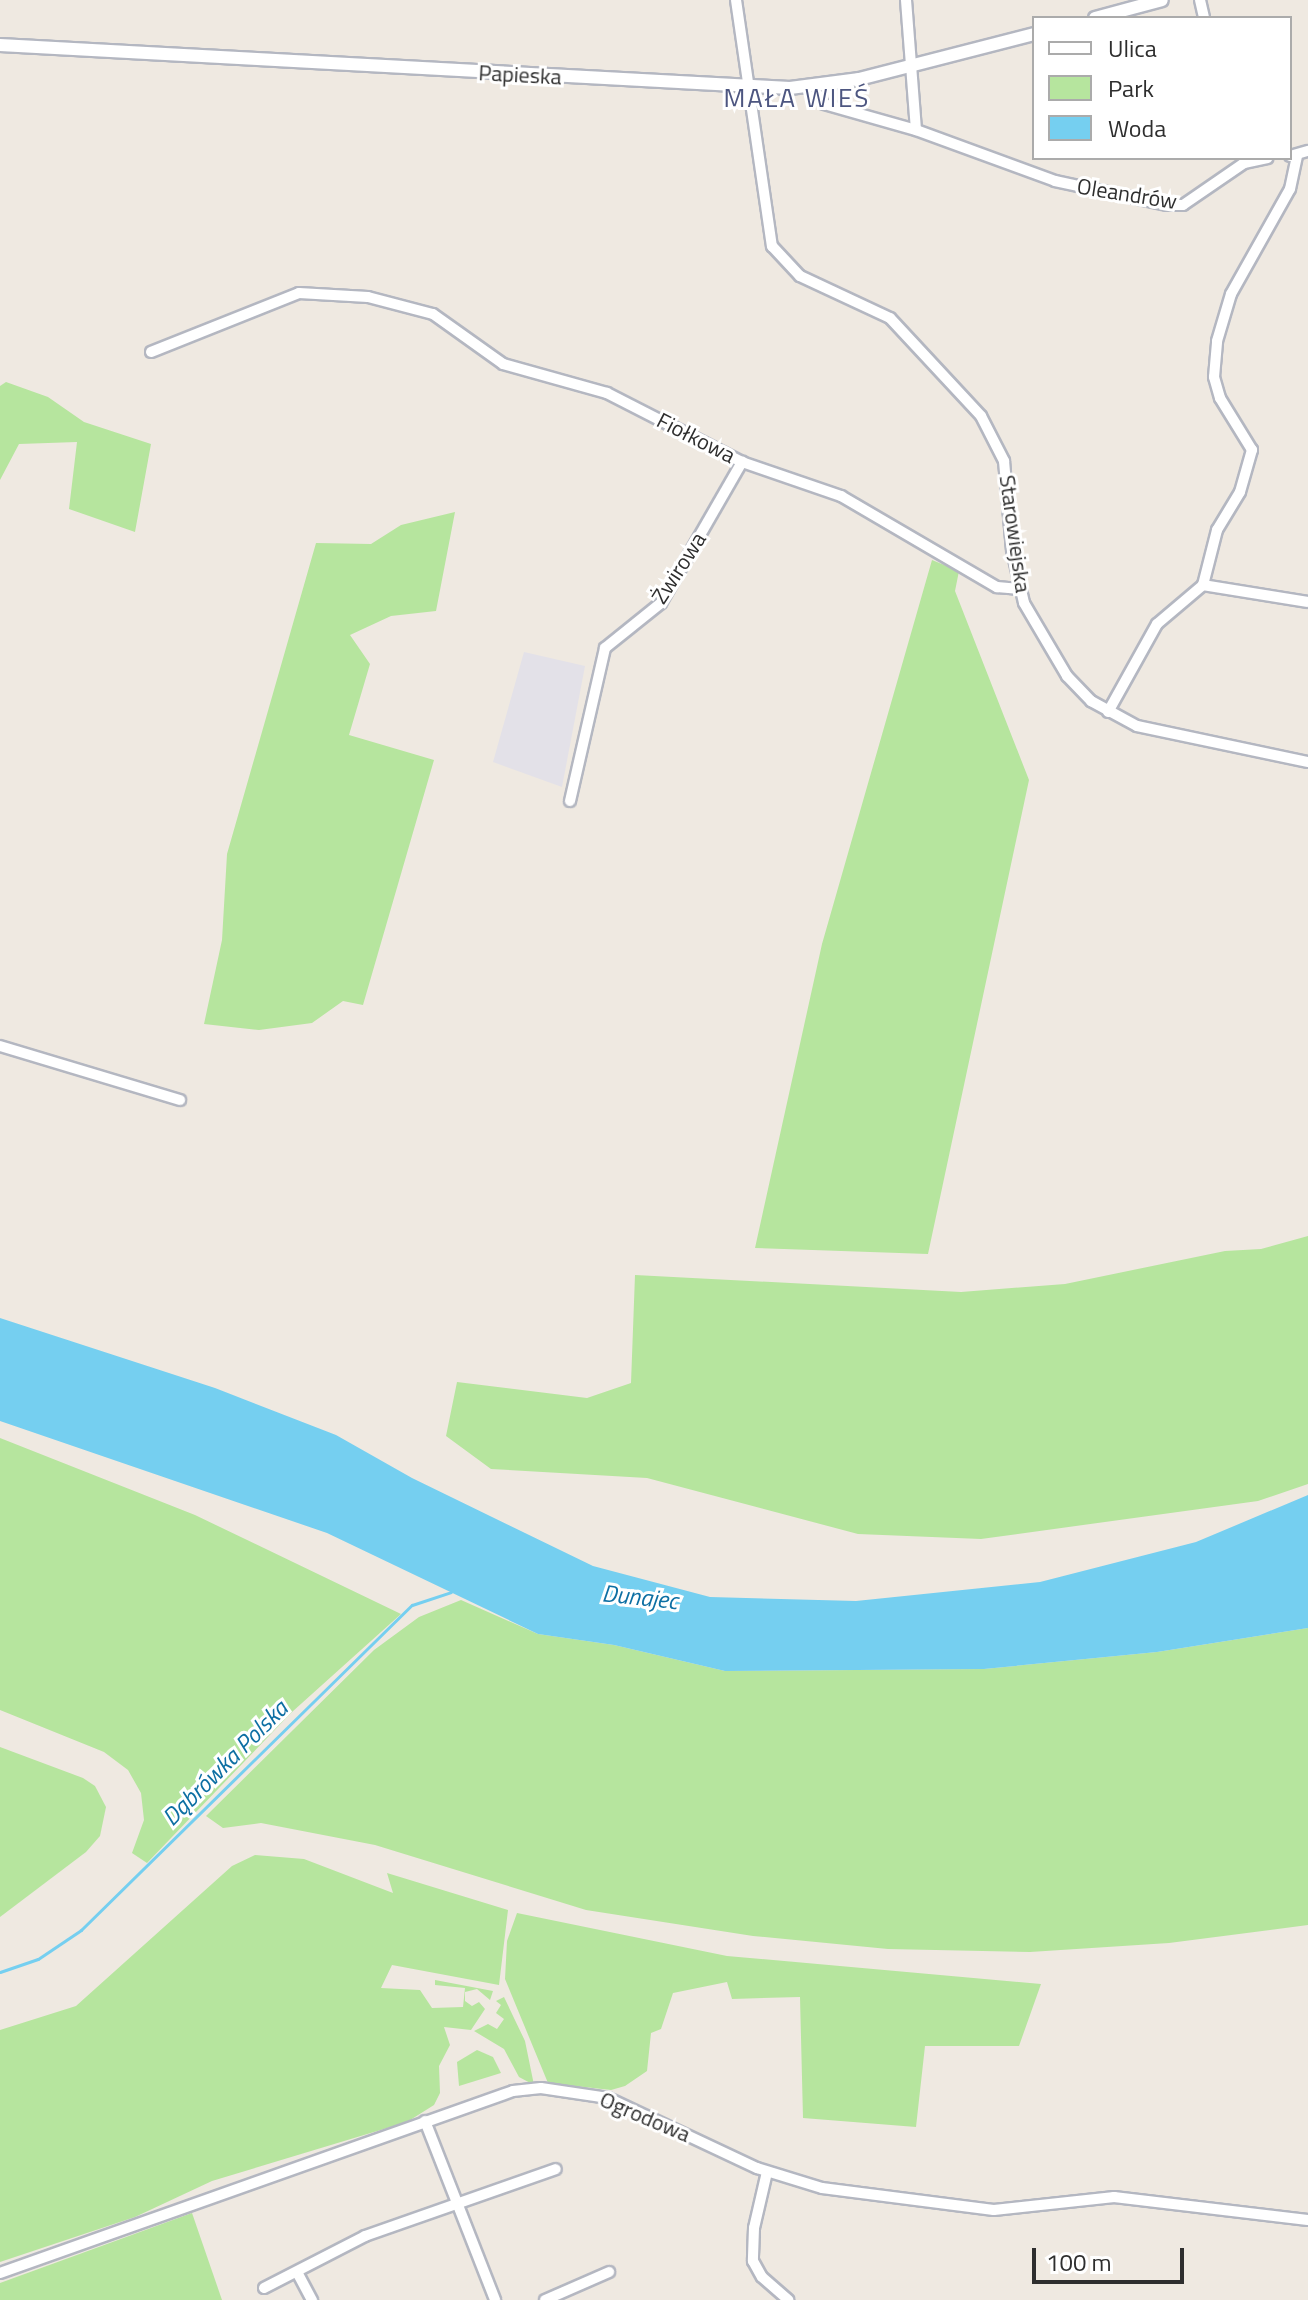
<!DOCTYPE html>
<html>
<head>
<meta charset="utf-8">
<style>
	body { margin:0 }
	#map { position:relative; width:1308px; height:2300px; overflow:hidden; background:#efe9e1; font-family:"Titillium Web",sans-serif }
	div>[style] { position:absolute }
	.industrial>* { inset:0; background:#e3e1e8 }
	.green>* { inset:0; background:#b6e59e }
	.water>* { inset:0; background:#75cff0 }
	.stream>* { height:3px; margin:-1.5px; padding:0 1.5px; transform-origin:1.5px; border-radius:1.5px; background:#75cff0 }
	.roads { filter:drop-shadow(2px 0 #b4b7c1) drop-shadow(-2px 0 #b4b7c1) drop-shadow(0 2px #b4b7c1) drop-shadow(0 -2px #b4b7c1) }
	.minor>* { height:10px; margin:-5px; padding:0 5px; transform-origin:5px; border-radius:5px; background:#fff }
	.tertiary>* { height:12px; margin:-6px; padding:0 6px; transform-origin:6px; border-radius:6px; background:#fff }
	span { translate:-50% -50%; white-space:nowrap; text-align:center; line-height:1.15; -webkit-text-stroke:6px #fff; paint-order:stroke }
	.street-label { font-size:22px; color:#2e2e2e }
	.water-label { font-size:24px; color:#0d6fa3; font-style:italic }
	.quarter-label { font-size:26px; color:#4d5680; letter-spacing:2px }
	.legend { position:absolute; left:1032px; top:16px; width:260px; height:144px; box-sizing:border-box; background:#fff; border:2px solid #ababab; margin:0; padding:10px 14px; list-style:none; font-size:24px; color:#2e2e2e }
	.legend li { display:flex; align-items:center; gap:16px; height:40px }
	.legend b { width:40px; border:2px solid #ababab }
	.scale { position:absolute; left:1032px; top:2248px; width:152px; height:36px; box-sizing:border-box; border:4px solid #2e2e2e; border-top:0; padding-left:10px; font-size:24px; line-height:28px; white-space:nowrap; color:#2e2e2e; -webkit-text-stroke:6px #fff; paint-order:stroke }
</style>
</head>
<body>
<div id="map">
	<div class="industrial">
		<div style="clip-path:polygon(524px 652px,585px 666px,562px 787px,493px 762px)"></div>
	</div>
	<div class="green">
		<div style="clip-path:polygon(6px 382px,48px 397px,84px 422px,151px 444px,135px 532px,69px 509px,77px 442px,19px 444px,0 480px,0 386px)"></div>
		<div style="clip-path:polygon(455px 512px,436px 611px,391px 616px,350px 635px,370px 664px,349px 735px,434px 760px,363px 1005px,343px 1001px,312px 1023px,259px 1030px,204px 1024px,222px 940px,227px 854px,316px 543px,371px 544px,401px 525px)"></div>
		<div style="clip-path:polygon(932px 560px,959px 571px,955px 591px,1029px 780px,928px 1254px,755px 1248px,822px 944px)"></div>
		<div style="clip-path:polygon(1308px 1236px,1308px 1484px,1258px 1501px,981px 1539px,858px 1534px,647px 1478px,491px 1469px,446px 1436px,457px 1382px,587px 1398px,631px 1383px,635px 1275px,961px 1292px,1065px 1284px,1225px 1251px,1261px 1249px)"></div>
		<div style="clip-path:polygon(0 1438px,195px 1515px,401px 1614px,292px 1712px,147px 1863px,132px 1853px,144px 1820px,141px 1793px,128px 1770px,104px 1752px,0 1710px)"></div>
		<div style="clip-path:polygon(461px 1600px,538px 1634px,614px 1645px,725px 1671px,984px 1669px,1157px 1652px,1308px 1628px,1308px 1925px,1169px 1943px,1030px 1952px,888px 1949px,753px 1936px,586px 1910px,375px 1845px,261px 1823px,223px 1828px,206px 1816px,374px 1650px,419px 1617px)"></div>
		<div style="clip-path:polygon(0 1747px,83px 1778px,95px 1786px,106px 1807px,100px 1836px,86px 1852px,0 1917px)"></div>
		<div style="clip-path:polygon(255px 1855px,304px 1859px,393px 1893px,387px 1873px,508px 1910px,499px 1985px,392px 1965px,381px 1988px,420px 1990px,432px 2008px,463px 2007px,465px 1988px,435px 1985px,435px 1980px,493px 1991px,490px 2000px,477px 1989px,465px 1992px,465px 2001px,472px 2006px,479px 2002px,485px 2009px,471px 2030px,444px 2027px,450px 2045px,439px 2066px,440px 2093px,434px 2105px,407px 2122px,212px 2181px,135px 2217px,0 2262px,0 2030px,76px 2006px,232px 1866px)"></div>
		<div style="clip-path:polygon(517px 1913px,727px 1956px,1041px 1984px,1019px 2046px,925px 2046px,916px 2127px,803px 2118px,800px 1997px,732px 1999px,727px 1982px,673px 1993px,661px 2029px,651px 2033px,647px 2071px,625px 2086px,611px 2090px,548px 2083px,505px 1979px,507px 1941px)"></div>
		<div style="clip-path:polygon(504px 1997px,525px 2041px,534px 2085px,519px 2077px,504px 2049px,474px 2031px,488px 2024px,497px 2029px,504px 2019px,496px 2013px,501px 2005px,496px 2001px)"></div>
		<div style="clip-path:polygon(477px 2050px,493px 2057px,501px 2073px,459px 2086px,457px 2062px)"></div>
		<div style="clip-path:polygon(192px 2213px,222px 2300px,0 2300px,0 2283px)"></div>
	</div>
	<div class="water">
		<div style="clip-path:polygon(0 1318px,215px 1388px,336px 1435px,412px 1478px,593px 1566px,710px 1597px,856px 1601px,1040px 1582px,1196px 1542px,1308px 1495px,1308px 1628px,1157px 1652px,984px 1669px,725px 1671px,614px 1645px,538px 1634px,327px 1533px,0 1421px)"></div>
	</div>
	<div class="stream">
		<div style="left:0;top:1972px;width:40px;rotate:-18.9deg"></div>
		<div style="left:38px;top:1959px;width:52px;rotate:-34deg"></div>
		<div style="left:81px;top:1930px;width:464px;rotate:-44.5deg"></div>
		<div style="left:412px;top:1605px;width:41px;rotate:-18.4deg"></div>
	</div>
	<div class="roads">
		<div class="minor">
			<div style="left:736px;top:0;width:249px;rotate:81.7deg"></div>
			<div style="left:772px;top:246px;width:41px;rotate:47deg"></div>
			<div style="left:800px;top:276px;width:99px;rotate:25deg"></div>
			<div style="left:890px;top:318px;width:134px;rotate:47.1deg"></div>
			<div style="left:981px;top:416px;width:51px;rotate:62.9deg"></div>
			<div style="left:1004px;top:461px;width:89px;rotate:84.9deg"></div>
			<div style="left:1012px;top:550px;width:54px;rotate:77.2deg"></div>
			<div style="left:1024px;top:603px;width:85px;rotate:59.5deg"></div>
			<div style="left:1067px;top:676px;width:35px;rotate:46deg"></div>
			<div style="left:1091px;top:701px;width:52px;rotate:28.5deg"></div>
			<div style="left:1137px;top:726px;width:175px;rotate:11.9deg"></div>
			<div style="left:906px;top:0;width:130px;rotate:85.6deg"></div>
			<div style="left:1200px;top:0;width:18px;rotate:77deg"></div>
			<div style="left:824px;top:104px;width:96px;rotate:15.8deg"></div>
			<div style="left:916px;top:130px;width:148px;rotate:20.1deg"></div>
			<div style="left:1055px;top:181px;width:115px;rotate:12.1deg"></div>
			<div style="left:1167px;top:205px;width:16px"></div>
			<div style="left:1183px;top:205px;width:74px;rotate:-34.5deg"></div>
			<div style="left:1244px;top:163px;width:24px;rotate:-12deg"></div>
			<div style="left:1290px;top:156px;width:19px;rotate:-16deg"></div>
			<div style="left:151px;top:352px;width:159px;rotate:-21.7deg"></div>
			<div style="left:299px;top:293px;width:69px;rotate:3.3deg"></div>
			<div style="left:368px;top:297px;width:67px;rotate:14.7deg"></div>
			<div style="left:433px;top:314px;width:86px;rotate:35.5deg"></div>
			<div style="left:503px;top:364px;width:108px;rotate:15.6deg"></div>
			<div style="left:607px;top:393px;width:152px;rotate:27.1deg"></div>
			<div style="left:742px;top:462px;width:105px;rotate:19deg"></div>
			<div style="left:841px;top:496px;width:181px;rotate:30.3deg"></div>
			<div style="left:997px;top:587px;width:23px;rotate:5deg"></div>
			<div style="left:1203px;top:585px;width:106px;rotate:9.2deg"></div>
			<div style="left:1108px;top:712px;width:101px;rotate:-60.9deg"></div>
			<div style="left:1157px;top:624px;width:60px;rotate:-40.3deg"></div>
			<div style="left:1203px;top:585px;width:57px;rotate:-75.7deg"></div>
			<div style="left:1217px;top:530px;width:44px;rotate:-58.8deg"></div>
			<div style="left:1240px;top:492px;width:44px;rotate:-74.1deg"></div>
			<div style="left:1252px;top:450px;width:61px;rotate:-121.6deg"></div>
			<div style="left:1220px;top:398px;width:22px;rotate:-106deg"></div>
			<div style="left:1214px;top:377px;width:36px;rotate:-85deg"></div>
			<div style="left:1217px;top:341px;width:49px;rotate:-73.4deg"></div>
			<div style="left:1231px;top:294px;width:120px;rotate:-60.7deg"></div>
			<div style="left:1290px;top:189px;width:33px;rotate:-78deg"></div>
			<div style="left:570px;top:801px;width:157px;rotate:-77.1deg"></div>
			<div style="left:605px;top:648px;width:72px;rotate:-38.8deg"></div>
			<div style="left:661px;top:603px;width:163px;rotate:-60.1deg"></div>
			<div style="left:0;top:1046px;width:188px;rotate:16.7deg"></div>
			<div style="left:425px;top:2121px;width:192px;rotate:68.6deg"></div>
			<div style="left:767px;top:2172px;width:57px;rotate:103.1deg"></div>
			<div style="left:754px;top:2228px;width:33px;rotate:92deg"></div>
			<div style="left:753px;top:2261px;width:18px;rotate:61deg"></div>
			<div style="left:762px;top:2277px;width:35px;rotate:41deg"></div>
			<div style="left:297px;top:2272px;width:32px;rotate:62deg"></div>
			<div style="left:0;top:2273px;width:544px;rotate:-19.53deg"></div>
			<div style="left:513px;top:2091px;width:28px;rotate:-6deg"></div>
			<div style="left:541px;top:2088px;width:68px;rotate:8.5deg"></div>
			<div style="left:608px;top:2098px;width:165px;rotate:25.2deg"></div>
			<div style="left:757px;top:2168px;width:68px;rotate:17.1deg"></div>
			<div style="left:822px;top:2188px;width:173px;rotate:7.3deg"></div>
			<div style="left:994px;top:2210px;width:121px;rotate:-6.2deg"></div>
			<div style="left:1114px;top:2197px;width:195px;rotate:6.8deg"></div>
			<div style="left:264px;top:2288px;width:114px;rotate:-27.2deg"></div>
			<div style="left:365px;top:2236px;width:202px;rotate:-19.3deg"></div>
			<div style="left:545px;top:2300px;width:70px;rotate:-23.6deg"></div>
		</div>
		<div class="tertiary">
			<div style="left:1095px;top:18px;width:69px;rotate:-15deg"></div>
			<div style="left:0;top:45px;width:791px;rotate:3.12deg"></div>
			<div style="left:790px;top:88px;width:70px;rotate:-7.4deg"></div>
			<div style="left:859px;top:79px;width:181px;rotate:-14.4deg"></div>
		</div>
	</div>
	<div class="street-label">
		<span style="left:520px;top:75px;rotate:3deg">Papieska</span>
		<span style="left:1127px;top:194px;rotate:9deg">Oleandrów</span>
		<span style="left:696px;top:438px;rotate:27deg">Fiołkowa</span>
		<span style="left:1015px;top:534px;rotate:82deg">Starowiejska</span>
		<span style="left:679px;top:568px;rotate:-57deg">Żwirowa</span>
		<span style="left:645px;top:2117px;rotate:23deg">Ogrodowa</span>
	</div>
	<div class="water-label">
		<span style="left:640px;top:1597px;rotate:6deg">Dunajec</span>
		<span style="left:225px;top:1763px;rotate:-45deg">Dąbrówka Polska</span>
	</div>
	<div class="quarter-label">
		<span style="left:797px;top:98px">MAŁA WIEŚ</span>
	</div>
	<ul class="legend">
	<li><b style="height:10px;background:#fff"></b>Ulica</li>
	<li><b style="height:22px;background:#b6e59e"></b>Park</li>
	<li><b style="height:22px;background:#75cff0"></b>Woda</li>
	</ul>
	<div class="scale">100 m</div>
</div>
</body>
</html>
